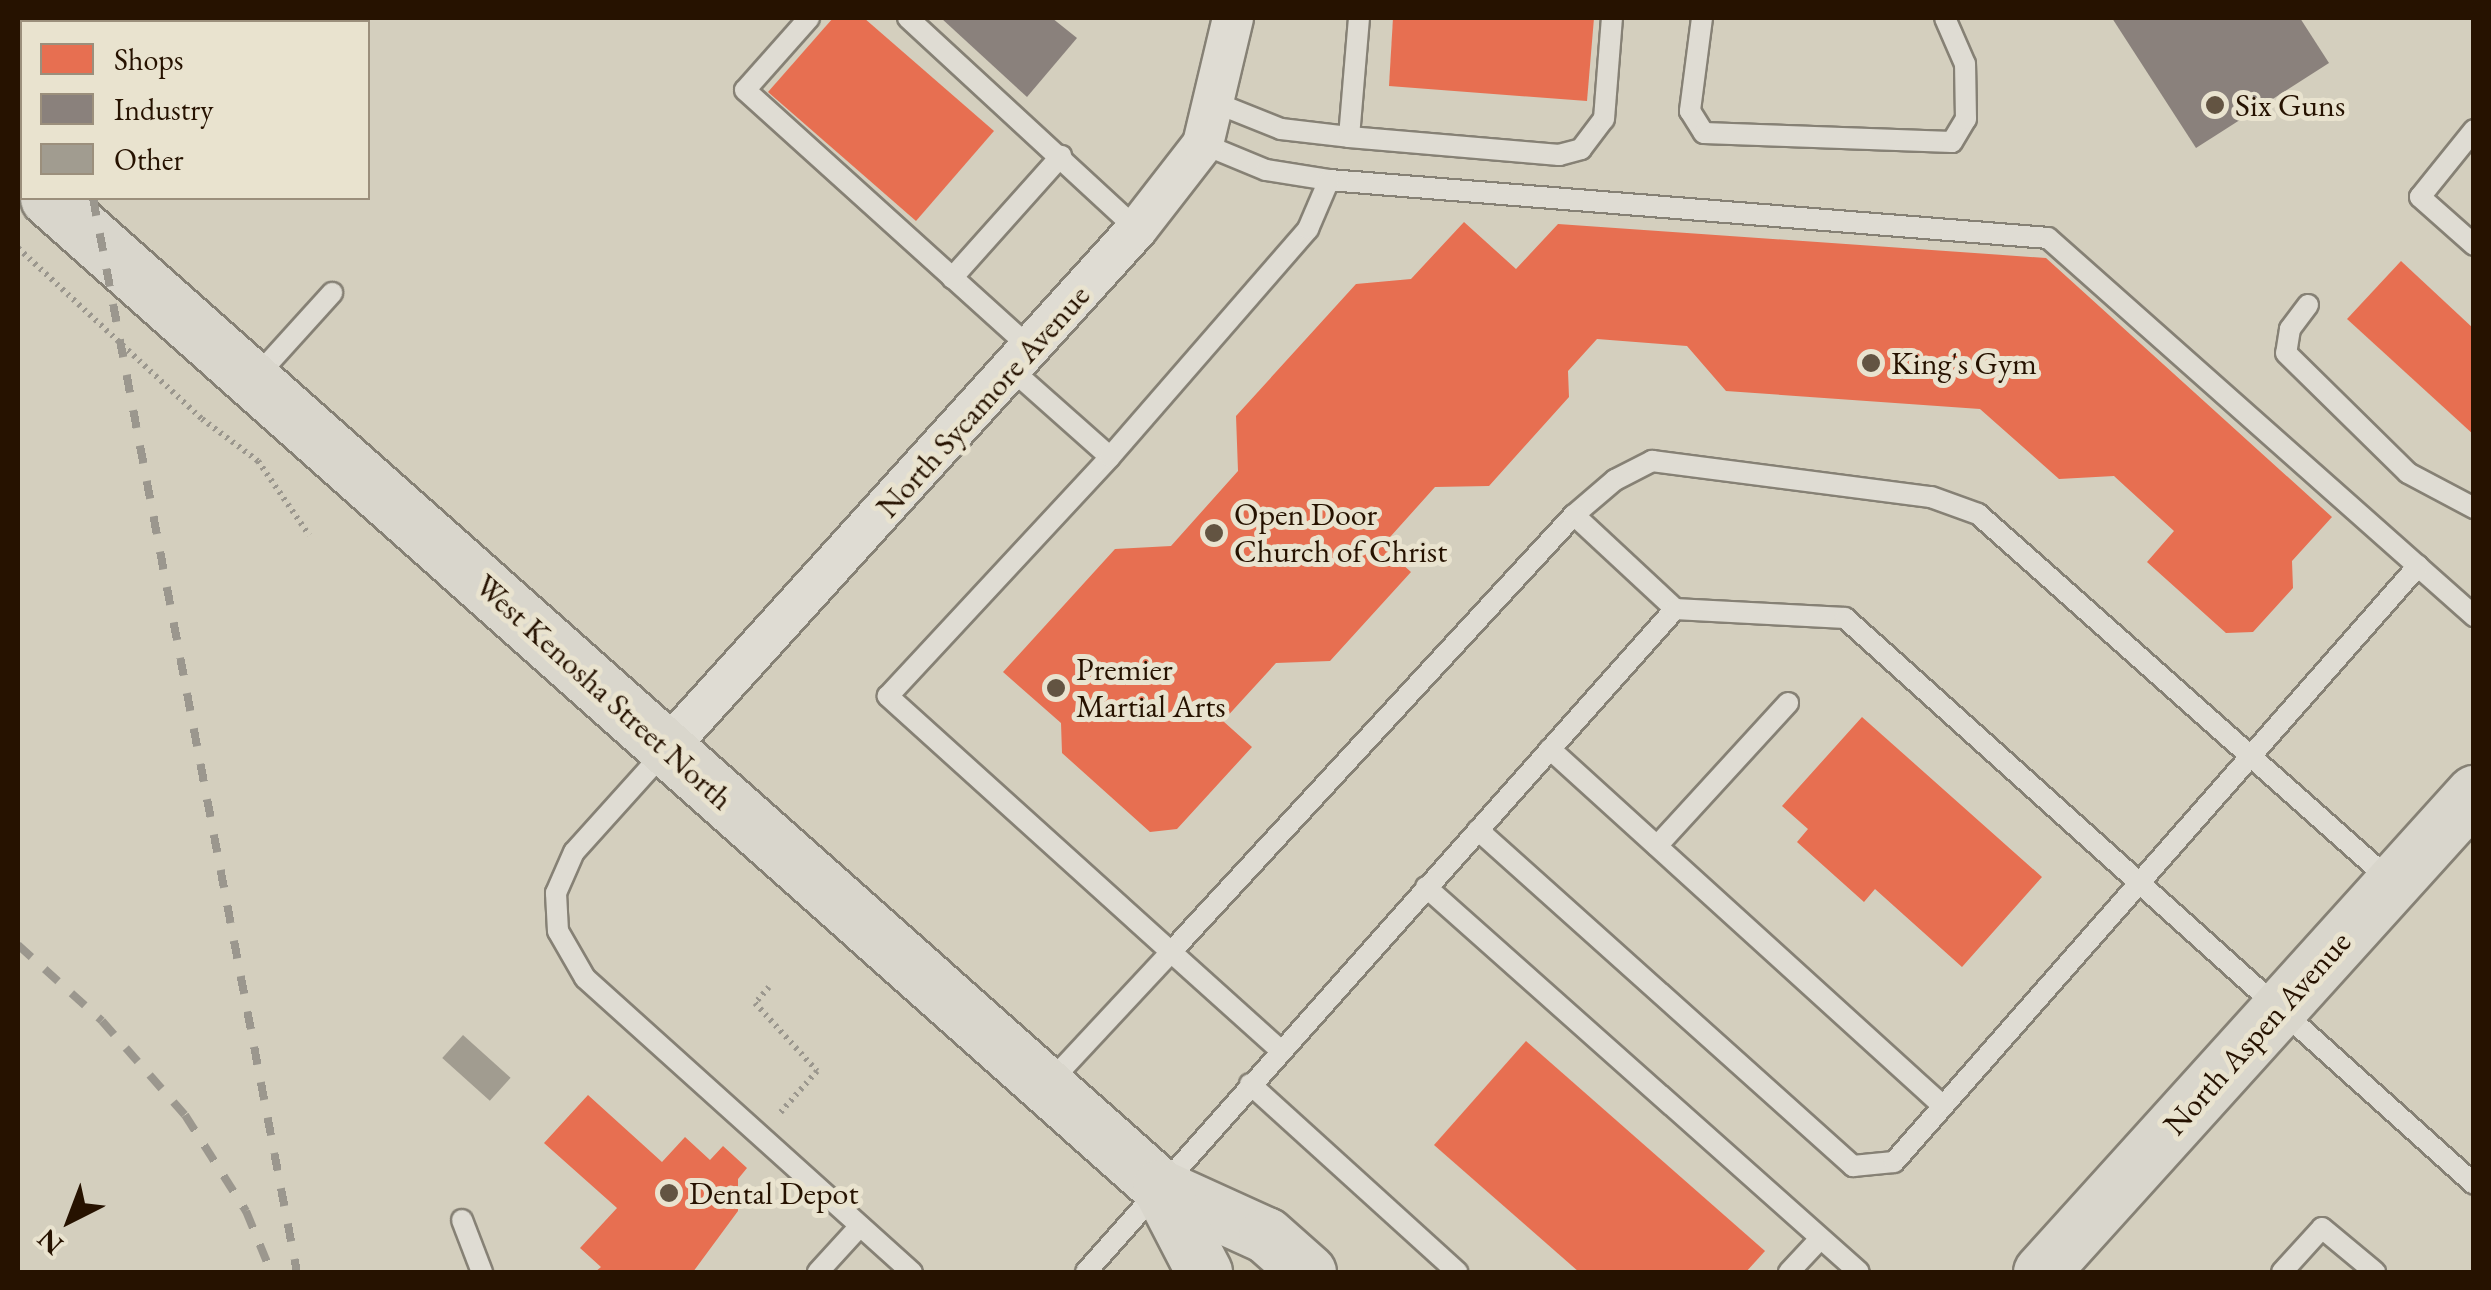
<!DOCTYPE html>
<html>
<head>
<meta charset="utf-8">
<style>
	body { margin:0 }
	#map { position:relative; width:2491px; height:1290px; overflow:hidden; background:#d4cfbe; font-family:"EB Garamond",serif }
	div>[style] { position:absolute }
	.shops>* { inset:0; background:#e76f51 }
	.industry>* { inset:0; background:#8a817c }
	.building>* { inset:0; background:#a19c90; transform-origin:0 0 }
	.path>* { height:6px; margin-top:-3px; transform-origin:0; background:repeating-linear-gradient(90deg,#9b978e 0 2.5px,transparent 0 7.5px) }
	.roads { filter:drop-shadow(2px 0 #868175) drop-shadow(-2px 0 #868175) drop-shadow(0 2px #868175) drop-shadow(0 -2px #868175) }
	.lane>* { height:20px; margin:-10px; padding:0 10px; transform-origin:10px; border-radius:10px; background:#dfdcd3 }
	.street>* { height:40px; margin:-20px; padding:0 20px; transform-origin:20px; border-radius:20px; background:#dfdcd3 }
	.primary>* { height:55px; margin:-27.5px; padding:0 27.5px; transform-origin:27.5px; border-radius:27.5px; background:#d9d6cc }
	.rail>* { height:8px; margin-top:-4px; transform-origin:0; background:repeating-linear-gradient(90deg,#9b978e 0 18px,transparent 0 36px) }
	.dots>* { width:28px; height:28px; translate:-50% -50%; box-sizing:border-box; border:5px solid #e9e3cf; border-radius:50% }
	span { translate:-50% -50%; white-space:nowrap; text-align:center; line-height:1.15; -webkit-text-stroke:10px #e9e3cf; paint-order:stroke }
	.poi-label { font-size:32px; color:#261200 }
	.left { translate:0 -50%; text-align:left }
	.street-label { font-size:32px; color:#261200 }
	.frame { position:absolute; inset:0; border:20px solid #261200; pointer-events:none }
	.legend { position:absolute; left:20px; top:20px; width:350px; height:180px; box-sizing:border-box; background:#e9e3cf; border:2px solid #9b8f7c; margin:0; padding:12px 18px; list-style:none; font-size:30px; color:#261200 }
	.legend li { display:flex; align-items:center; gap:20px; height:50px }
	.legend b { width:50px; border:2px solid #9b8f7c }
	.north { position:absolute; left:20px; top:1170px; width:100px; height:100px; -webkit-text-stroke:8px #e9e3cf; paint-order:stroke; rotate:222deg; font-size:28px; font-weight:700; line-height:40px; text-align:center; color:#261200 }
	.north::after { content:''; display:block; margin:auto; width:35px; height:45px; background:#261200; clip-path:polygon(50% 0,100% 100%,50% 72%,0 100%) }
</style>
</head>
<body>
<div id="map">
	<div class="shops">
		<div style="clip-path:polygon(833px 18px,864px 18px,994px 131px,916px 221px,768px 92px)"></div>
		<div style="clip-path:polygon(1393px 18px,1594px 18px,1587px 101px,1389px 86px)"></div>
		<div style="clip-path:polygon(1464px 222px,1516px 269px,1558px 224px,2046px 258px,2332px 517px,2292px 561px,2293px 588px,2253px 632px,2226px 633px,2147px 562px,2174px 531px,2114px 476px,2059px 479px,1980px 409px,1726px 391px,1687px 346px,1597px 339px,1568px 371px,1569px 397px,1489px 486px,1435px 487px,1382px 546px,1411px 572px,1330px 661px,1276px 663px,1223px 721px,1252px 747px,1177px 829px,1150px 832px,1062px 753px,1061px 723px,1003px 672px,1115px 549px,1171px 546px,1238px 471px,1236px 416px,1356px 284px,1411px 279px)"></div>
		<div style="clip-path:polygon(2401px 261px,2474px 329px,2474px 435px,2347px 319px)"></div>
		<div style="clip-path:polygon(1862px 717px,2042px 877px,1962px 967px,1875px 889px,1864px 902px,1797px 842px,1808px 829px,1782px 806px)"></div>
		<div style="clip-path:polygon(1526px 1041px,1765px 1251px,1746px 1272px,1579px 1272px,1434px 1145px)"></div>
		<div style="clip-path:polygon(588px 1095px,662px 1162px,685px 1137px,710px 1160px,723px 1146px,747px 1168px,738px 1179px,738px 1211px,693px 1272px,595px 1272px,601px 1267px,580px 1248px,617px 1208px,544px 1143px)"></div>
	</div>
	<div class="industry">
		<div style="clip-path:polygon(941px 18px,1052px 18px,1077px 38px,1027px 97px)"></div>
		<div style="clip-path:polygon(2112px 18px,2300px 18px,2329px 63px,2196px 148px)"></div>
	</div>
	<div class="building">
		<div style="left:463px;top:1035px;width:64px;height:31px;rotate:42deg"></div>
	</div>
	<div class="path">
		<div style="left:18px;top:248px;width:251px;rotate:42.9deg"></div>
		<div style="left:202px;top:419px;width:70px;rotate:36.9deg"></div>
		<div style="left:258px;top:461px;width:90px;rotate:55.4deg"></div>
		<div style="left:769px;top:987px;width:21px;rotate:131deg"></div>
		<div style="left:755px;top:1003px;width:92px;rotate:47.6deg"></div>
		<div style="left:817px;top:1071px;width:56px;rotate:131.4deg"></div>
	</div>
	<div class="roads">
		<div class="lane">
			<div style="left:809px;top:18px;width:96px;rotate:131.6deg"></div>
			<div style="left:745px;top:90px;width:385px;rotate:42.1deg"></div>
			<div style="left:908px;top:18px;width:311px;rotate:42.7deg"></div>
			<div style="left:1702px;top:18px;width:94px;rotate:97.4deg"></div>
			<div style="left:1690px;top:111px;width:26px;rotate:58deg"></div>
			<div style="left:1704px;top:133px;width:248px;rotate:2.1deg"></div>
			<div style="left:1952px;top:142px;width:27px;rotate:-59deg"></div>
			<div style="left:1966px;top:119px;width:55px;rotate:-91deg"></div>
			<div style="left:1965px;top:64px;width:50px;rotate:-113.5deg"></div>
			<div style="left:1216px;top:103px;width:70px;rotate:21.8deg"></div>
			<div style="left:1281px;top:129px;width:68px;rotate:6.7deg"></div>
			<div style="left:1349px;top:137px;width:119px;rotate:-85.2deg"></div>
			<div style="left:2474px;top:130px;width:86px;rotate:128.9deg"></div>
			<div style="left:2420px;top:197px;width:72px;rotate:41.6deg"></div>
			<div style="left:1349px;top:137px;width:211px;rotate:4.9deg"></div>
			<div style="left:1559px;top:155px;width:23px;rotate:-15deg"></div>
			<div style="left:1581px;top:149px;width:38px;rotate:-53deg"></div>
			<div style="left:1604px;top:119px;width:101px;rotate:-85.5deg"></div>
			<div style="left:1203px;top:144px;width:68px;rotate:22.4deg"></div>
			<div style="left:1266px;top:170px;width:64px;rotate:9deg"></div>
			<div style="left:1329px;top:180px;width:721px;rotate:4.61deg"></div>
			<div style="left:2048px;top:238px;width:570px;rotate:41.58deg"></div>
			<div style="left:952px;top:278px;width:164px;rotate:-48.2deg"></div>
			<div style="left:2308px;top:305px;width:30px;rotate:127deg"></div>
			<div style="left:2290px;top:329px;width:24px;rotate:99deg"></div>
			<div style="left:2286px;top:353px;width:171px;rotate:44.5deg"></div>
			<div style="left:2408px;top:473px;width:75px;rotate:27.9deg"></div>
			<div style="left:1011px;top:369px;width:132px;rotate:41.6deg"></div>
			<div style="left:255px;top:378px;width:115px;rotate:-47.8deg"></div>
			<div style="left:1574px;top:515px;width:54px;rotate:-40.5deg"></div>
			<div style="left:1615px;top:480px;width:42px;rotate:-27.2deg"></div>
			<div style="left:1652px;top:461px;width:281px;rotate:7.4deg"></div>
			<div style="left:1931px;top:497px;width:50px;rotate:19.9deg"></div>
			<div style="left:1978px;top:514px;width:551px;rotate:41.62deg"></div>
			<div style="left:1550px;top:749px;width:531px;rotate:42.25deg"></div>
			<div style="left:666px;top:750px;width:137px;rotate:132deg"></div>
			<div style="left:574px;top:852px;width:45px;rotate:113.7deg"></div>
			<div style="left:556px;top:893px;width:38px;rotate:87deg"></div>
			<div style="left:558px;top:931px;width:54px;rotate:60.1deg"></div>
			<div style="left:585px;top:978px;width:440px;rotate:42deg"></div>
			<div style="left:1478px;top:830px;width:504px;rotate:41.86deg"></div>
			<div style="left:1853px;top:1166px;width:41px;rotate:-5.6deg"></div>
			<div style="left:1894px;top:1162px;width:794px;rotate:-48.68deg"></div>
			<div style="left:1657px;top:846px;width:194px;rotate:-47.5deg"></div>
			<div style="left:1426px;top:887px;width:579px;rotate:41.64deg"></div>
			<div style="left:1280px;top:1050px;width:147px;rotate:-138deg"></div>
			<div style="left:1171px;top:952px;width:594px;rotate:-47.32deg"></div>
			<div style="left:1574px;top:515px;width:138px;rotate:42.9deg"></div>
			<div style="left:1250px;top:1084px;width:280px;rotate:42.2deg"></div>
			<div style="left:1047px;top:1085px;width:182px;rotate:-47deg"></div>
			<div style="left:1171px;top:952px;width:382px;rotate:-137.9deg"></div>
			<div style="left:888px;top:696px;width:326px;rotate:-47.1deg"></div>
			<div style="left:1110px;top:457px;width:302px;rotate:-49deg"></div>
			<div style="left:1308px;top:229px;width:53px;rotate:-66.8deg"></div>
			<div style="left:462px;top:1220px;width:56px;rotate:69deg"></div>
			<div style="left:818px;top:1272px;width:62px;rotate:-47.6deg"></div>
			<div style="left:1086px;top:1272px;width:887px;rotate:-48.38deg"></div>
			<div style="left:1675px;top:609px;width:170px;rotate:3deg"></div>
			<div style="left:1845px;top:618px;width:846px;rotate:41.98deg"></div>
			<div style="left:1789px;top:1272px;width:45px;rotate:-46.8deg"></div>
			<div style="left:2282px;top:1272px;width:59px;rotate:-47.7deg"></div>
			<div style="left:2322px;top:1228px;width:69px;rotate:39.7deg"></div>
		</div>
		<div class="street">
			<div style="left:667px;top:748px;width:700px;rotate:-47.84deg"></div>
			<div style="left:1137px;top:229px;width:108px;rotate:-52.2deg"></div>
			<div style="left:1203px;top:144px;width:130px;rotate:-76.6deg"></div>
		</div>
		<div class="primary">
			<div style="left:48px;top:198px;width:1488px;rotate:41.65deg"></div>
			<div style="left:1160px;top:1187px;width:116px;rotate:24.4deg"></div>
			<div style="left:1266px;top:1235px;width:56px;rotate:41.4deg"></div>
			<div style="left:1160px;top:1187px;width:96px;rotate:62.6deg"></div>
			<div style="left:2041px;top:1272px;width:646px;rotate:-47.89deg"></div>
		</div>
	</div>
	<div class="rail">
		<div style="left:59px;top:18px;width:4px;rotate:76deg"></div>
		<div style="left:93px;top:198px;width:1093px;rotate:79.25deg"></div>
		<div style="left:18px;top:945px;width:113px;rotate:42.1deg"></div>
		<div style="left:102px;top:1021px;width:125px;rotate:48.6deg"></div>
		<div style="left:185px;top:1115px;width:114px;rotate:57.6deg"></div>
		<div style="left:246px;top:1211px;width:66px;rotate:67.7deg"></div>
	</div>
	<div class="dots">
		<div style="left:2215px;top:105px;background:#635442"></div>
		<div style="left:1871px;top:363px;background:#635442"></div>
		<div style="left:1214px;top:533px;background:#635442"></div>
		<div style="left:1056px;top:688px;background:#635442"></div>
		<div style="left:669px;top:1193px;background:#635442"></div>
	</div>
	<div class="poi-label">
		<span class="left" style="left:2235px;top:105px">Six Guns</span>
		<span class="left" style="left:1891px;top:363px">King's Gym</span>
		<span class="left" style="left:1234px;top:533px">Open Door<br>Church of Christ</span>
		<span class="left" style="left:1076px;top:688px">Premier<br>Martial Arts</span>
		<span class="left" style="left:689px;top:1193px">Dental Depot</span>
	</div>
	<div class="street-label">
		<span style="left:983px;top:401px;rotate:-48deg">North Sycamore Avenue</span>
		<span style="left:604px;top:692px;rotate:42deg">West Kenosha Street North</span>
		<span style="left:2257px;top:1033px;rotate:-48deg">North Aspen Avenue</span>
	</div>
	<div class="frame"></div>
	<ul class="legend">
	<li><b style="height:28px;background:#e76f51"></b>Shops</li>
	<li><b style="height:28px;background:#8a817c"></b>Industry</li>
	<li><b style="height:28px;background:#a19c90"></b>Other</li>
	</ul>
	<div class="north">N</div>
</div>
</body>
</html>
